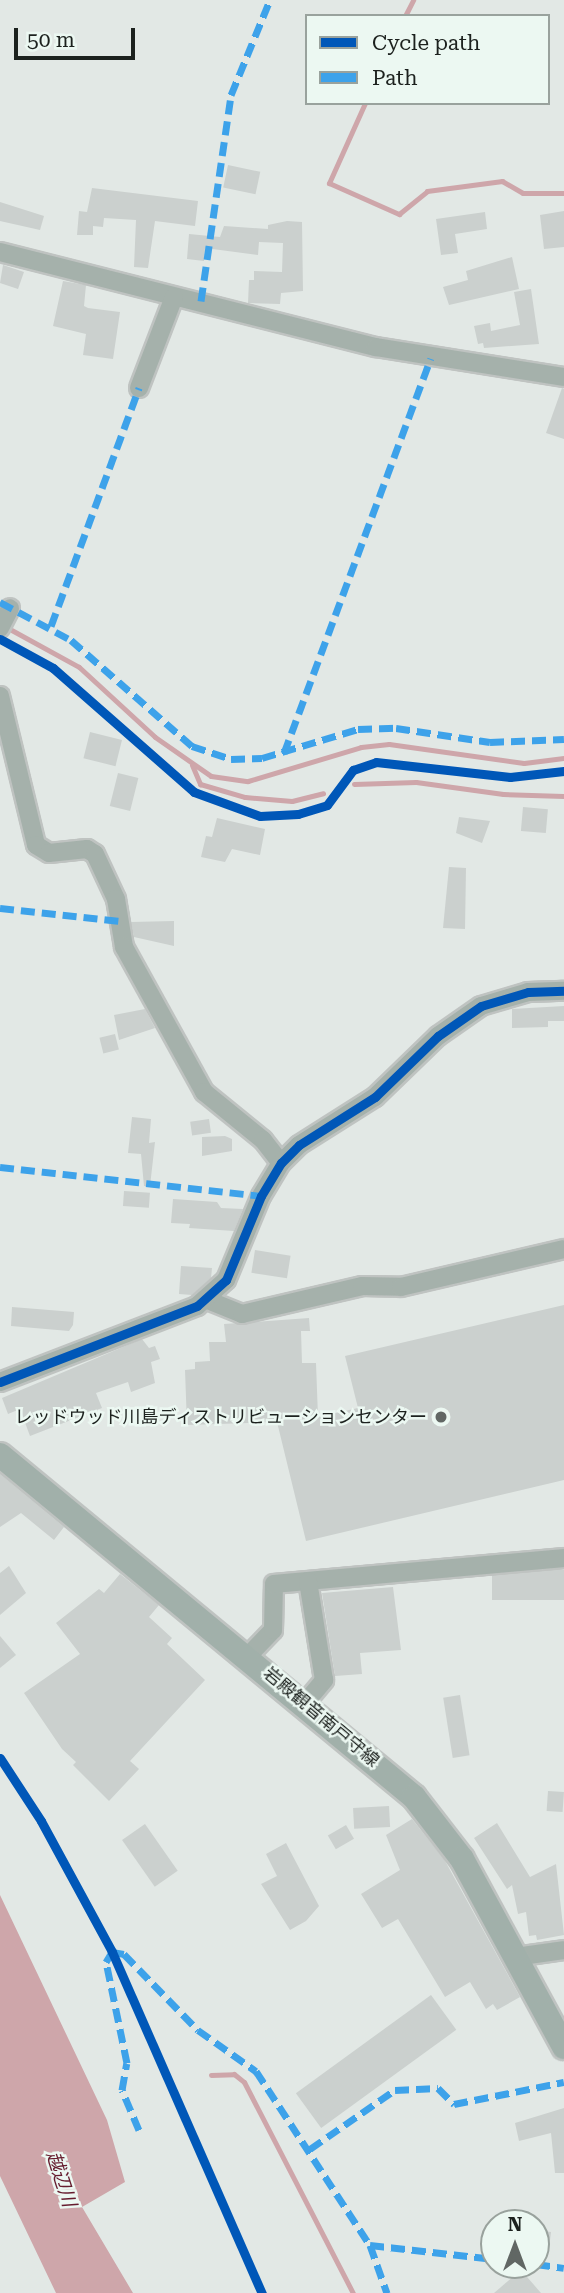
<!DOCTYPE html>
<html>
<head>
<meta charset="utf-8">
<style>
	body { margin:0 }
	#map { position:relative; width:564px; height:2293px; overflow:hidden; background:#e2e8e5; font-family:"Roboto Serif","Noto Sans JP",serif }
	div>[style] { position:absolute }
	.water>* { inset:0; background:#cea6aa }
	.stream>* { height:5px; margin:-2.5px; padding:0 2.5px; transform-origin:2.5px; border-radius:2.5px; background:#cea6aa }
	.building>* { inset:0; background:#cbd0ce; transform-origin:0 0 }
	.roads { filter:drop-shadow(2px 0 #bfc3c1) drop-shadow(-2px 0 #bfc3c1) drop-shadow(0 2px #bfc3c1) drop-shadow(0 -2px #bfc3c1) }
	.street>* { height:18px; margin:-9px; padding:0 9px; transform-origin:9px; border-radius:9px; background:#a5b1ab }
	.secondary>* { height:24px; margin:-12px; padding:0 12px; transform-origin:12px; border-radius:12px; background:#a1b0aa }
	.quiet>* { height:7px; margin-top:-3.5px; transform-origin:0; background:repeating-linear-gradient(90deg,#3da2ea 0 14px,transparent 0 21px) }
	.cycleway>* { height:9px; margin:-4.5px; padding:0 4.5px; transform-origin:4.5px; border-radius:4.5px; background:#0057b8 }
	.dots>* { width:19px; height:19px; translate:-50% -50%; box-sizing:border-box; border:4px solid #ecf8f2; border-radius:50% }
	span { translate:-50% -50%; white-space:nowrap; text-align:center; line-height:1.15; -webkit-text-stroke:5px #ecf8f2; paint-order:stroke }
	.poi-label { font-size:18px; color:#1c211e }
	.right { translate:-100% -50%; text-align:right }
	.street-label { font-size:18px; color:#1c211e }
	.water-label { font-size:19px; color:#661d2f; font-style:italic }
	.legend { position:absolute; left:305px; top:14px; width:245px; height:91px; box-sizing:border-box; background:#ecf8f2; border:2px solid #99a29d; margin:0; padding:9px 12px; list-style:none; font-size:21px; color:#1c211e }
	.legend li { display:flex; align-items:center; gap:14px; height:35px }
	.legend b { width:35px; border:2px solid #99a29d }
	.north { position:absolute; left:480px; top:2209px; width:70px; height:70px; box-sizing:border-box; background:#ecf8f2; border:2px solid #99a29d; border-radius:50%; rotate:0deg; font-size:19px; font-weight:700; line-height:28px; text-align:center; color:#1c211e }
	.north::after { content:''; display:block; margin:auto; width:24px; height:32px; background:#616764; clip-path:polygon(50% 0,100% 100%,50% 72%,0 100%) }
	.scale { position:absolute; left:14px; top:28px; width:121px; height:32px; box-sizing:border-box; border:4px solid #1c211e; border-top:0; padding-left:9px; font-size:21px; line-height:24px; white-space:nowrap; color:#1c211e; -webkit-text-stroke:5px #ecf8f2; paint-order:stroke }
</style>
</head>
<body>
<div id="map">
	<div class="water">
		<div style="clip-path:polygon(0 1895px,107px 2120px,125px 2182px,82px 2207px,133px 2293px,56px 2293px,0 2176px)"></div>
	</div>
	<div class="stream">
		<div style="left:405px;top:16px;width:18px;rotate:-63deg"></div>
		<div style="left:365px;top:103px;width:88px;rotate:114.2deg"></div>
		<div style="left:329px;top:183px;width:77px;rotate:23.9deg"></div>
		<div style="left:399px;top:214px;width:36px;rotate:-39deg"></div>
		<div style="left:427px;top:191px;width:76px;rotate:-7.6deg"></div>
		<div style="left:502px;top:181px;width:24px;rotate:30deg"></div>
		<div style="left:523px;top:193px;width:41px"></div>
		<div style="left:6px;top:627px;width:83px;rotate:28.7deg"></div>
		<div style="left:79px;top:667px;width:103px;rotate:42.6deg"></div>
		<div style="left:155px;top:737px;width:68px;rotate:34.9deg"></div>
		<div style="left:211px;top:776px;width:37px;rotate:8deg"></div>
		<div style="left:248px;top:781px;width:118px;rotate:-16.7deg"></div>
		<div style="left:361px;top:747px;width:28px;rotate:-6deg"></div>
		<div style="left:389px;top:744px;width:136px;rotate:8deg"></div>
		<div style="left:524px;top:763px;width:40px;rotate:-7.1deg"></div>
		<div style="left:192px;top:765px;width:21px;rotate:67deg"></div>
		<div style="left:200px;top:784px;width:47px;rotate:16.1deg"></div>
		<div style="left:245px;top:797px;width:47px;rotate:4.9deg"></div>
		<div style="left:292px;top:801px;width:32px;rotate:-14deg"></div>
		<div style="left:354px;top:784px;width:62px;rotate:-1.8deg"></div>
		<div style="left:416px;top:782px;width:88px;rotate:7.9deg"></div>
		<div style="left:503px;top:794px;width:61px;rotate:1.9deg"></div>
		<div style="left:211px;top:2075px;width:23px;rotate:-2deg"></div>
		<div style="left:234px;top:2074px;width:13px;rotate:39deg"></div>
		<div style="left:244px;top:2082px;width:237px;rotate:62.7deg"></div>
	</div>
	<div class="building">
		<div style="left:228px;top:165px;width:33px;height:23px;rotate:12deg"></div>
		<div style="clip-path:polygon(92px 188px,198px 201px,195px 226px,155px 221px,148px 268px,134px 267px,136px 220px,104px 218px,103px 227px,93px 226px,93px 235px,77px 235px,79px 211px,87px 212px)"></div>
		<div style="clip-path:polygon(0 202px,44px 216px,40px 230px,0 221px)"></div>
		<div style="clip-path:polygon(564px 211px,564px 247px,544px 249px,540px 215px)"></div>
		<div style="clip-path:polygon(485px 212px,487px 229px,455px 234px,458px 253px,441px 255px,436px 219px)"></div>
		<div style="clip-path:polygon(287px 221px,302px 222px,303px 291px,281px 293px,280px 304px,248px 303px,249px 280px,254px 280px,254px 271px,282px 272px,283px 243px,259px 242px,258px 255px,205px 248px,204px 261px,187px 259px,189px 234px,220px 237px,224px 226px,268px 229px,268px 225px)"></div>
		<div style="clip-path:polygon(512px 257px,519px 289px,449px 305px,443px 287px,468px 280px,466px 271px)"></div>
		<div style="clip-path:polygon(3px 265px,24px 272px,18px 289px,0 283px)"></div>
		<div style="clip-path:polygon(63px 281px,86px 285px,84px 306px,88px 308px,120px 312px,113px 359px,83px 355px,86px 334px,53px 326px)"></div>
		<div style="clip-path:polygon(531px 289px,539px 344px,484px 348px,483px 343px,478px 344px,474px 326px,490px 323px,491px 331px,520px 325px,514px 292px)"></div>
		<div style="clip-path:polygon(562px 388px,564px 389px,564px 439px,546px 433px)"></div>
		<div style="left:90px;top:732px;width:33px;height:27px;rotate:14deg"></div>
		<div style="left:118px;top:773px;width:21px;height:34px;rotate:14deg"></div>
		<div style="left:523px;top:807px;width:25px;height:24px;rotate:5deg"></div>
		<div style="clip-path:polygon(459px 817px,490px 821px,482px 843px,456px 833px)"></div>
		<div style="clip-path:polygon(217px 818px,265px 829px,260px 855px,232px 849px,225px 862px,201px 857px,206px 836px,212px 837px)"></div>
		<div style="clip-path:polygon(449px 867px,466px 868px,465px 929px,443px 928px)"></div>
		<div style="clip-path:polygon(174px 921px,174px 946px,134px 937px,131px 922px)"></div>
		<div style="clip-path:polygon(564px 1006px,564px 1021px,548px 1021px,548px 1027px,512px 1028px,512px 1009px)"></div>
		<div style="clip-path:polygon(145px 1009px,155px 1028px,119px 1040px,114px 1015px)"></div>
		<div style="left:115px;top:1034px;width:16px;height:16px;rotate:76deg"></div>
		<div style="clip-path:polygon(132px 1117px,151px 1119px,149px 1143px,155px 1142px,150px 1186px,144px 1186px,141px 1154px,128px 1153px)"></div>
		<div style="left:209px;top:1119px;width:14px;height:19px;rotate:82deg"></div>
		<div style="clip-path:polygon(225px 1136px,232px 1139px,232px 1151px,202px 1156px,202px 1137px)"></div>
		<div style="left:124px;top:1191px;width:26px;height:15px;rotate:4deg"></div>
		<div style="clip-path:polygon(173px 1199px,217px 1202px,221px 1208px,243px 1209px,234px 1231px,189px 1228px,190px 1224px,171px 1223px)"></div>
		<div style="left:255px;top:1250px;width:36px;height:23px;rotate:9deg"></div>
		<div style="clip-path:polygon(181px 1266px,212px 1268px,211px 1278px,192px 1295px,179px 1294px)"></div>
		<div style="clip-path:polygon(564px 1305px,564px 1480px,306px 1541px,277px 1422px,187px 1425px,185px 1370px,195px 1369px,195px 1362px,210px 1361px,209px 1342px,226px 1342px,224px 1324px,309px 1318px,310px 1331px,301px 1331px,302px 1363px,316px 1363px,318px 1417px,358px 1408px,345px 1356px)"></div>
		<div style="clip-path:polygon(12px 1307px,74px 1312px,73px 1325px,69px 1331px,11px 1326px)"></div>
		<div style="clip-path:polygon(142px 1339px,149px 1348px,155px 1346px,160px 1359px,151px 1362px,155px 1383px,131px 1392px,128px 1382px,96px 1393px,102px 1408px,30px 1436px,20px 1409px,8px 1414px,2px 1398px)"></div>
		<div style="clip-path:polygon(0 1474px,64px 1527px,54px 1540px,21px 1513px,0 1527px)"></div>
		<div style="clip-path:polygon(9px 1566px,26px 1593px,0 1615px,0 1573px)"></div>
		<div style="left:564px;top:1570px;width:30px;height:72px;rotate:90deg"></div>
		<div style="clip-path:polygon(120px 1574px,159px 1605px,149px 1617px,172px 1638px,167px 1644px,205px 1680px,130px 1761px,139px 1769px,109px 1801px,73px 1765px,76px 1762px,62px 1749px,24px 1693px,80px 1654px,56px 1623px,99px 1589px,104px 1593px)"></div>
		<div style="clip-path:polygon(393px 1587px,401px 1650px,360px 1653px,362px 1674px,335px 1676px,322px 1593px)"></div>
		<div style="clip-path:polygon(0 1636px,16px 1655px,0 1668px)"></div>
		<div style="left:460px;top:1695px;width:61px;height:17px;rotate:81deg"></div>
		<div style="left:548px;top:1791px;width:16px;height:20px;rotate:4deg"></div>
		<div style="left:389px;top:1806px;width:21px;height:36px;rotate:87deg"></div>
		<div style="clip-path:polygon(412px 1819px,444px 1859px,520px 1997px,497px 2010px,493px 2004px,486px 2009px,470px 1982px,445px 1997px,398px 1919px,382px 1928px,361px 1894px,400px 1870px,386px 1835px)"></div>
		<div style="clip-path:polygon(497px 1823px,530px 1877px,556px 1864px,564px 1935px,537px 1940px,536px 1935px,529px 1936px,526px 1912px,518px 1914px,512px 1885px,507px 1889px,474px 1838px)"></div>
		<div style="left:145px;top:1824px;width:57px;height:28px;rotate:55deg"></div>
		<div style="left:346px;top:1825px;width:16px;height:21px;rotate:60deg"></div>
		<div style="clip-path:polygon(286px 1843px,319px 1906px,306px 1921px,290px 1930px,261px 1884px,277px 1876px,266px 1854px)"></div>
		<div style="left:431px;top:1995px;width:43px;height:167px;rotate:54deg"></div>
		<div style="clip-path:polygon(564px 2108px,564px 2173px,555px 2173px,551px 2133px,519px 2141px,515px 2123px)"></div>
		<div style="clip-path:polygon(536px 2230px,551px 2232px,548px 2256px,536px 2255px)"></div>
		<div style="clip-path:polygon(521px 2270px,541px 2293px,494px 2293px)"></div>
	</div>
	<div class="roads">
		<div class="street">
			<div style="left:0;top:252px;width:388px;rotate:14.2deg"></div>
			<div style="left:376px;top:347px;width:190px;rotate:9.1deg"></div>
			<div style="left:139px;top:388px;width:97px;rotate:-69deg"></div>
			<div style="left:0;top:628px;width:22px;rotate:-63deg"></div>
			<div style="left:0;top:696px;width:153px;rotate:76.4deg"></div>
			<div style="left:36px;top:845px;width:15px;rotate:32deg"></div>
			<div style="left:49px;top:853px;width:38px;rotate:-6deg"></div>
			<div style="left:87px;top:849px;width:9px;rotate:32deg"></div>
			<div style="left:95px;top:854px;width:50px;rotate:65deg"></div>
			<div style="left:116px;top:899px;width:49px;rotate:80.5deg"></div>
			<div style="left:124px;top:947px;width:166px;rotate:61.1deg"></div>
			<div style="left:204px;top:1092px;width:76px;rotate:39.1deg"></div>
			<div style="left:263px;top:1140px;width:29px;rotate:52deg"></div>
			<div style="left:205px;top:1299px;width:40px;rotate:22deg"></div>
			<div style="left:242px;top:1314px;width:123px;rotate:-13.1deg"></div>
			<div style="left:362px;top:1286px;width:39px;rotate:1deg"></div>
			<div style="left:401px;top:1287px;width:167px;rotate:-13.1deg"></div>
			<div style="left:0;top:1382px;width:211px;rotate:-21.1deg"></div>
			<div style="left:197px;top:1306px;width:39px;rotate:-42deg"></div>
			<div style="left:226px;top:1280px;width:91px;rotate:-67.4deg"></div>
			<div style="left:261px;top:1196px;width:39px;rotate:-59deg"></div>
			<div style="left:281px;top:1163px;width:25px;rotate:-45deg"></div>
			<div style="left:299px;top:1145px;width:90px;rotate:-32.3deg"></div>
			<div style="left:375px;top:1097px;width:88px;rotate:-44.1deg"></div>
			<div style="left:438px;top:1036px;width:52px;rotate:-34.9deg"></div>
			<div style="left:481px;top:1006px;width:49px;rotate:-16.6deg"></div>
			<div style="left:528px;top:992px;width:36px;rotate:-2deg"></div>
			<div style="left:248px;top:1656px;width:36px;rotate:-46deg"></div>
			<div style="left:273px;top:1630px;width:46px;rotate:-88.8deg"></div>
			<div style="left:274px;top:1584px;width:291px;rotate:-5.1deg"></div>
			<div style="left:305px;top:1703px;width:30px;rotate:-50deg"></div>
			<div style="left:324px;top:1680px;width:100px;rotate:-99.2deg"></div>
			<div style="left:515px;top:1957px;width:49px;rotate:-8.1deg"></div>
		</div>
		<div class="secondary">
			<div style="left:0;top:1455px;width:537px;rotate:39.56deg"></div>
			<div style="left:414px;top:1797px;width:78px;rotate:52.3deg"></div>
			<div style="left:462px;top:1859px;width:214px;rotate:61.5deg"></div>
		</div>
	</div>
	<div class="quiet">
		<div style="left:201px;top:301px;width:208px;rotate:-81.7deg"></div>
		<div style="left:231px;top:95px;width:103px;rotate:-67.7deg"></div>
		<div style="left:0;top:602px;width:81px;rotate:28.2deg"></div>
		<div style="left:71px;top:640px;width:161px;rotate:41.2deg"></div>
		<div style="left:192px;top:746px;width:41px;rotate:18.4deg"></div>
		<div style="left:231px;top:759px;width:31px;rotate:-2deg"></div>
		<div style="left:262px;top:758px;width:100px;rotate:-16.8deg"></div>
		<div style="left:358px;top:729px;width:38px;rotate:-2deg"></div>
		<div style="left:396px;top:728px;width:95px;rotate:8.5deg"></div>
		<div style="left:490px;top:742px;width:74px;rotate:-2.3deg"></div>
		<div style="left:51px;top:626px;width:254px;rotate:-69.7deg"></div>
		<div style="left:284px;top:753px;width:421px;rotate:-69.6deg"></div>
		<div style="left:0;top:908px;width:121px;rotate:6.2deg"></div>
		<div style="left:0;top:1167px;width:263px;rotate:6.3deg"></div>
		<div style="left:139px;top:2130px;width:43px;rotate:-113deg"></div>
		<div style="left:122px;top:2090px;width:27px;rotate:-80deg"></div>
		<div style="left:127px;top:2063px;width:103px;rotate:-101.7deg"></div>
		<div style="left:106px;top:1962px;width:12px;rotate:-59deg"></div>
		<div style="left:112px;top:1952px;width:12px;rotate:9deg"></div>
		<div style="left:124px;top:1954px;width:106px;rotate:45.8deg"></div>
		<div style="left:198px;top:2030px;width:71px;rotate:35.3deg"></div>
		<div style="left:256px;top:2071px;width:208px;rotate:56.8deg"></div>
		<div style="left:370px;top:2245px;width:51px;rotate:70.5deg"></div>
		<div style="left:310px;top:2149px;width:103px;rotate:-34.8deg"></div>
		<div style="left:395px;top:2090px;width:43px;rotate:-2.7deg"></div>
		<div style="left:438px;top:2088px;width:23px;rotate:45deg"></div>
		<div style="left:454px;top:2104px;width:112px;rotate:-11.3deg"></div>
		<div style="left:370px;top:2245px;width:125px;rotate:6.4deg"></div>
		<div style="left:536px;top:2264px;width:28px;rotate:8deg"></div>
	</div>
	<div class="cycleway">
		<div style="left:0;top:639px;width:60px;rotate:28.7deg"></div>
		<div style="left:53px;top:668px;width:188px;rotate:41.3deg"></div>
		<div style="left:194px;top:792px;width:70px;rotate:20deg"></div>
		<div style="left:260px;top:816px;width:38px;rotate:-3deg"></div>
		<div style="left:298px;top:814px;width:30px;rotate:-17deg"></div>
		<div style="left:327px;top:805px;width:44px;rotate:-53.4deg"></div>
		<div style="left:353px;top:770px;width:24px;rotate:-19deg"></div>
		<div style="left:376px;top:762px;width:135px;rotate:6.4deg"></div>
		<div style="left:510px;top:777px;width:54px;rotate:-6.3deg"></div>
		<div style="left:0;top:1382px;width:211px;rotate:-21.1deg"></div>
		<div style="left:197px;top:1306px;width:39px;rotate:-42deg"></div>
		<div style="left:226px;top:1280px;width:91px;rotate:-67.4deg"></div>
		<div style="left:261px;top:1196px;width:39px;rotate:-59deg"></div>
		<div style="left:281px;top:1163px;width:25px;rotate:-45deg"></div>
		<div style="left:299px;top:1145px;width:90px;rotate:-32.3deg"></div>
		<div style="left:375px;top:1097px;width:88px;rotate:-44.1deg"></div>
		<div style="left:438px;top:1036px;width:52px;rotate:-34.9deg"></div>
		<div style="left:481px;top:1006px;width:49px;rotate:-16.6deg"></div>
		<div style="left:528px;top:992px;width:36px;rotate:-2deg"></div>
		<div style="left:0;top:1758px;width:75px;rotate:56.9deg"></div>
		<div style="left:41px;top:1821px;width:149px;rotate:61.5deg"></div>
		<div style="left:112px;top:1952px;width:373px;rotate:66.3deg"></div>
	</div>
	<div class="dots">
		<div style="left:441px;top:1417px;background:#616764"></div>
	</div>
	<div class="poi-label">
		<span class="right" style="left:427px;top:1417px">レッドウッド川島ディストリビューションセンター</span>
	</div>
	<div class="street-label">
		<span style="left:321px;top:1717px;rotate:40deg">岩殿観音南戸守線</span>
	</div>
	<div class="water-label">
		<span style="left:61px;top:2179px;rotate:72deg">越辺川</span>
	</div>
	<ul class="legend">
	<li><b style="height:9px;background:#0057b8"></b>Cycle path</li>
	<li><b style="height:9px;background:#3da2ea"></b>Path</li>
	</ul>
	<div class="north">N</div>
	<div class="scale">50 m</div>
</div>
</body>
</html>
